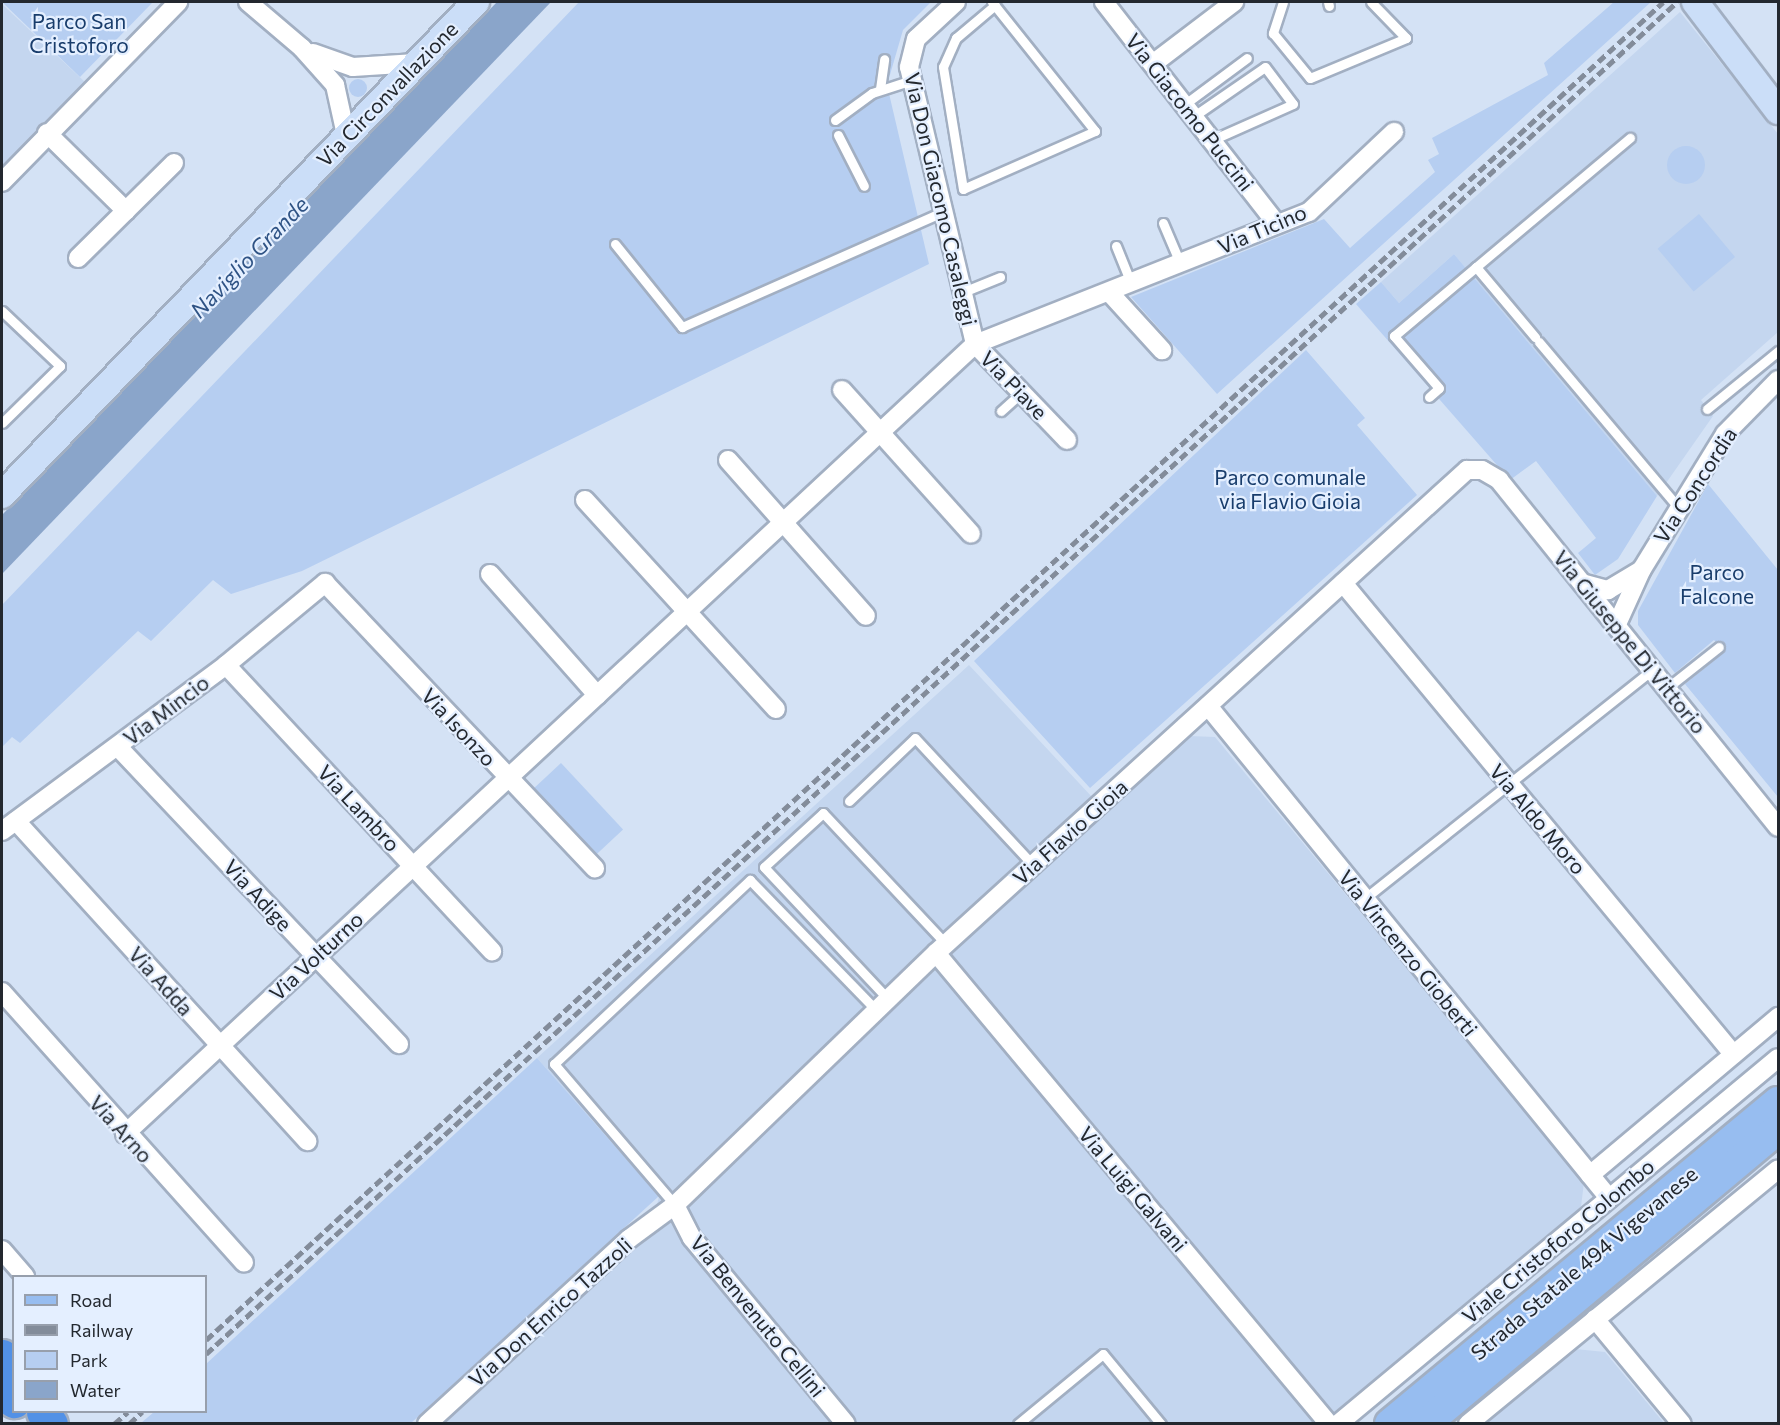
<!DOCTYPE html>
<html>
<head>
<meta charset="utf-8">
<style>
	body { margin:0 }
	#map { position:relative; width:1780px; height:1425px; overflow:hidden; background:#d4e2f5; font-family:Commissioner,sans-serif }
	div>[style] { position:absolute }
	.built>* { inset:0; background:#c4d6ef }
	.green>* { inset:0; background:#b6cef1; transform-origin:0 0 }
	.round { border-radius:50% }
	.water>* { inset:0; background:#8aa5ca }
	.roads { filter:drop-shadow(2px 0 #a2afc2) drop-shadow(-2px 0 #a2afc2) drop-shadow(0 2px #a2afc2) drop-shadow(0 -2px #a2afc2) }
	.lane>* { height:9px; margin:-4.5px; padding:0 4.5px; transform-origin:4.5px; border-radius:4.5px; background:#fff }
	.street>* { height:18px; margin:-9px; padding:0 9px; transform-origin:9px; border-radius:9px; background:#fff }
	.secondary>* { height:26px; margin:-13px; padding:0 13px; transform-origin:13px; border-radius:13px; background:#cbdef8 }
	.primary>* { height:30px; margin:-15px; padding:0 15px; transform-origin:15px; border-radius:15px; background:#97bdf0 }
	.highway>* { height:33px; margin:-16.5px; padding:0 16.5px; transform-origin:16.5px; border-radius:16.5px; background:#5291e6 }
	.rail>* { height:4.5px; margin-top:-2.25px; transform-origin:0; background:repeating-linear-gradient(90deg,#838c9a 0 9px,transparent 0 13.5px) }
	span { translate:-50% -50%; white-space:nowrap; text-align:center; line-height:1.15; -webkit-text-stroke:4.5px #e4efff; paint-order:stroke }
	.park-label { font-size:21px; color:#193d6c }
	.street-label { font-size:21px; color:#23282f }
	.water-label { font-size:22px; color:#2f5385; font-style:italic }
	.frame { position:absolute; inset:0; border:3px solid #23282f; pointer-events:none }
	.legend { position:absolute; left:12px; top:1275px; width:195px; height:138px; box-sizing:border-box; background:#e4efff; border:2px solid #979fac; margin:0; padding:8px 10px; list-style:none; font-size:18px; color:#23282f }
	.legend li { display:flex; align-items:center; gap:12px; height:30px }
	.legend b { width:30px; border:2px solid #979fac }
</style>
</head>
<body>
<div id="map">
	<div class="built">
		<div style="clip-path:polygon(2px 4px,86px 83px,2px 173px)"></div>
		<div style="clip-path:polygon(1680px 12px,1778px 134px,1778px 332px,1701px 400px,1713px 416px,1657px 496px,1454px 254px,1399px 303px,1381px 282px)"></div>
		<div style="clip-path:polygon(969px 665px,1106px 812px,1189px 736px,1215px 737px,1584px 1182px,1581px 1207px,1321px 1423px,444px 1424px,651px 1232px,659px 1196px,537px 1058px)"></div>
		<div style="clip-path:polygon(1575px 1349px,1605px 1352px,1664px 1423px,1486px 1423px)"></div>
	</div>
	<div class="green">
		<div style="clip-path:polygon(2px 2px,153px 2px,80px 77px)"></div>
		<div style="clip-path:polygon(579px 2px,931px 2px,903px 30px,887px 85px,929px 264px,302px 571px,231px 594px,213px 580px,151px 641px,138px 631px,20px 743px,12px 737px,2px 747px,2px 605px)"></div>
		<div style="clip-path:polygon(1614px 2px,1651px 2px,1217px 394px,1131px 297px,1324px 219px,1350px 248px,1435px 172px,1428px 160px,1439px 154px,1432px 138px,1548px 75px,1544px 63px)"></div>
		<div class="round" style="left:349px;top:79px;width:18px;height:18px"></div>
		<div class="round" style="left:1667px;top:146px;width:38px;height:38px"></div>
		<div style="left:1699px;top:214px;width:56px;height:54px;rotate:50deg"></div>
		<div style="clip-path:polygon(1454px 254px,1657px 496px,1618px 559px,1595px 575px,1578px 553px,1596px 538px,1536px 461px,1510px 480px,1356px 304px,1381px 282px,1399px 303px)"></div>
		<div style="clip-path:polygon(1306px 350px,1365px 418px,1357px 425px,1417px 495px,1090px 788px,974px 661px)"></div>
		<div style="clip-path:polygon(1708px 484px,1778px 570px,1778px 797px,1685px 684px,1724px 652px,1714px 640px,1675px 673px,1638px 625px,1638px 611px)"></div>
		<div style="left:561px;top:763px;width:91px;height:37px;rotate:47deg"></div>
		<div style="clip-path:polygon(537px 1058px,659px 1196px,411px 1423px,141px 1423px,154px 1412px,206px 1412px,206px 1364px)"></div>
	</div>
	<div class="water">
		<div style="clip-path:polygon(497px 2px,551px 2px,2px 574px,2px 515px)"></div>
	</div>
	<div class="roads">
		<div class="lane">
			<div style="left:992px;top:2px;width:165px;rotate:51.4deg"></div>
			<div style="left:1095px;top:131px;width:144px;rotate:156.3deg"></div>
			<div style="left:963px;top:189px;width:124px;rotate:-99.3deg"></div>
			<div style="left:943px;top:67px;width:32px;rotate:-66deg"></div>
			<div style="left:956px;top:38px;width:51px;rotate:-40.2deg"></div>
			<div style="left:1283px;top:2px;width:33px;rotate:108deg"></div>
			<div style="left:1273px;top:33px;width:58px;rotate:50.6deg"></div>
			<div style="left:1310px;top:78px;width:104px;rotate:-22.6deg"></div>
			<div style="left:1406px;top:38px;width:50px;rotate:-134.2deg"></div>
			<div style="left:1328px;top:2px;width:4px;rotate:76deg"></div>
			<div style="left:880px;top:89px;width:30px;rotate:-82deg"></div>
			<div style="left:1185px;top:104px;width:77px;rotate:-36.6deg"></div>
			<div style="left:1194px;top:116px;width:86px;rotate:-34.6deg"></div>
			<div style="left:1265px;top:67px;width:46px;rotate:52.9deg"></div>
			<div style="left:1293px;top:104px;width:89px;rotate:156deg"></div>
			<div style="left:835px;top:120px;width:46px;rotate:-36.1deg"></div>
			<div style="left:872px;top:93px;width:40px;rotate:-18deg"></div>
			<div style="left:838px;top:135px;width:57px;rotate:63deg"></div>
			<div style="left:1163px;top:223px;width:43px;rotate:67deg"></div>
			<div style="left:615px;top:244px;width:107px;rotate:51.1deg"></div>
			<div style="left:682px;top:327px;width:285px;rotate:-23.8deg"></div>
			<div style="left:1116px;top:246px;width:40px;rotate:68deg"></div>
			<div style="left:1476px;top:267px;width:201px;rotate:-40deg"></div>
			<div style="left:963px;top:292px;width:40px;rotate:-22deg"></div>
			<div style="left:2px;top:311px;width:80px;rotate:43.5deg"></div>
			<div style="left:60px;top:366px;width:81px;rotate:135.5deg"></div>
			<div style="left:1539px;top:342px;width:217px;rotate:49.9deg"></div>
			<div style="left:1429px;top:397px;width:13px;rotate:-42deg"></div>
			<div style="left:1439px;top:388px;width:69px;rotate:-130.9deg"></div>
			<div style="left:1394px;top:336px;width:107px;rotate:-40.1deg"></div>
			<div style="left:1476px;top:267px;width:92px;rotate:49.9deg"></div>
			<div style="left:1707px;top:409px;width:92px;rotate:-39.2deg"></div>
			<div style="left:1001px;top:411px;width:28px;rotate:-42deg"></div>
			<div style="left:1667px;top:688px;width:66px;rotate:-38.3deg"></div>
			<div style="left:849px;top:801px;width:91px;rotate:-43.7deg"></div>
			<div style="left:915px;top:738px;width:173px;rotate:47.1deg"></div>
			<div style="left:1364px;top:899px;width:368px;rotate:-38.5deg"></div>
			<div style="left:888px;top:999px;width:181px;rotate:-133.2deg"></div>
			<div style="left:764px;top:867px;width:80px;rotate:-42.5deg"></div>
			<div style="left:823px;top:813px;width:180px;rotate:46.8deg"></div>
			<div style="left:675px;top:1205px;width:186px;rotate:-130.6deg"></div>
			<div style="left:554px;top:1064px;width:269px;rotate:-43.2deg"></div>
			<div style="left:750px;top:880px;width:181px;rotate:45.9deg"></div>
			<div style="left:1018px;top:1424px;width:110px;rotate:-39.5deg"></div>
			<div style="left:1103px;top:1354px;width:91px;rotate:50.4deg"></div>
		</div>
		<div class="street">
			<div style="left:248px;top:2px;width:71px;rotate:40.4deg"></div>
			<div style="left:302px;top:48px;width:50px;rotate:48.3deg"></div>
			<div style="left:335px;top:85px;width:51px;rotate:77.6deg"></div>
			<div style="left:956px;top:2px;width:54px;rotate:137.2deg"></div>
			<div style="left:916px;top:39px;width:29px;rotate:104deg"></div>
			<div style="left:909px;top:67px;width:285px;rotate:76.6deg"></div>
			<div style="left:1104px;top:2px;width:281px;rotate:52.1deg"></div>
			<div style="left:313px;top:53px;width:42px;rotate:19.3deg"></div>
			<div style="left:353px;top:67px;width:63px;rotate:-3.6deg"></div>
			<div style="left:1154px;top:63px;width:101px;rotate:-37.3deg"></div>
			<div style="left:47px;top:133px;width:111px;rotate:44.6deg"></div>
			<div style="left:2px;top:182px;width:252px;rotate:-45.6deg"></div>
			<div style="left:78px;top:258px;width:135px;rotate:-44.7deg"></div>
			<div style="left:1109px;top:292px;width:79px;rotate:47.6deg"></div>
			<div style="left:975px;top:344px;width:133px;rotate:46.2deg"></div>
			<div style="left:842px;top:390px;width:193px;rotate:48.1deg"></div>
			<div style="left:728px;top:460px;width:208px;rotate:48.5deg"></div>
			<div style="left:585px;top:500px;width:283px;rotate:47.6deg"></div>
			<div style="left:490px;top:574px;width:162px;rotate:48.5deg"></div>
			<div style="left:1343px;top:583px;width:612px;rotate:50.37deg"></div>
			<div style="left:1585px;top:584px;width:24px;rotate:15deg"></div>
			<div style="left:1608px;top:590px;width:39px;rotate:-31deg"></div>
			<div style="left:1617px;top:624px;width:60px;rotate:-65.6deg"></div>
			<div style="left:1642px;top:569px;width:158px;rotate:-58.4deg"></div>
			<div style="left:1725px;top:434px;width:76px;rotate:-45.5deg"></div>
			<div style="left:226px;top:665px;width:391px;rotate:47.1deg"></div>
			<div style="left:1208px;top:706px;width:635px;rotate:50.82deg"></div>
			<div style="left:118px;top:747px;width:409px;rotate:46.6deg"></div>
			<div style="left:16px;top:821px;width:433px;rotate:47.7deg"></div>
			<div style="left:2px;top:831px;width:279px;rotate:-36.5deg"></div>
			<div style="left:226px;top:665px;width:129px;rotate:-39.6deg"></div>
			<div style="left:325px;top:583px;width:393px;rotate:46.6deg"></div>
			<div style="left:936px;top:953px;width:613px;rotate:50.16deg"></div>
			<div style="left:2px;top:992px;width:363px;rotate:48.2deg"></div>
			<div style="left:125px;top:1134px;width:1160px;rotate:-42.9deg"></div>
			<div style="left:975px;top:344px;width:359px;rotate:-21.6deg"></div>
			<div style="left:1309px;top:212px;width:117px;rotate:-43.3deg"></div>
			<div style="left:1590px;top:1175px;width:246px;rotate:-40deg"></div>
			<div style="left:675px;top:1205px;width:37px;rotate:63deg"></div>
			<div style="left:692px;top:1238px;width:241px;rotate:50.4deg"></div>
			<div style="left:2px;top:1250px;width:35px;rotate:49deg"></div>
			<div style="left:1595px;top:1319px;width:136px;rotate:50.4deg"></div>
			<div style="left:427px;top:1424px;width:274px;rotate:-42.5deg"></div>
			<div style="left:629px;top:1239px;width:57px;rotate:-36.5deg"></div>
			<div style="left:675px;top:1205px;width:363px;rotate:-44deg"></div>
			<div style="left:936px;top:953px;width:718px;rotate:-42.29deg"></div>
			<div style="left:1467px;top:470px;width:15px"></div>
			<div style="left:1482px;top:470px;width:20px;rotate:30deg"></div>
			<div style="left:1499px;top:480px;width:445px;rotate:51.2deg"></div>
			<div style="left:1338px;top:1424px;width:572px;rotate:-39.75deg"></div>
			<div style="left:1468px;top:1424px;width:401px;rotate:-39.4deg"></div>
		</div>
		<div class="secondary">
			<div style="left:1695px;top:2px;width:137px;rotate:52.7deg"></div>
			<div style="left:2px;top:495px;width:684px;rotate:-46.13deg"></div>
		</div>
		<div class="primary">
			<div style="left:1390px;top:1424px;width:504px;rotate:-39.69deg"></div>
			<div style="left:1425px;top:1424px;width:454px;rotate:-39.9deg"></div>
		</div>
		<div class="highway">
			<div style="left:2px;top:1356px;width:19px;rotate:51deg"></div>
			<div style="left:2px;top:1384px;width:21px;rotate:55deg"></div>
			<div style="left:43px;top:1412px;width:14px;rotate:56deg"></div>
		</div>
	</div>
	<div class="rail">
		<div style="left:206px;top:1340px;width:1978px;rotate:-42.56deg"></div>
		<div style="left:206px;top:1354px;width:1998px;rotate:-42.59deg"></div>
		<div style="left:114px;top:1424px;width:18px;rotate:-41deg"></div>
		<div style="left:129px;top:1424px;width:18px;rotate:-43deg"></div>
	</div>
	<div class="park-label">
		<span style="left:79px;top:33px">Parco San<br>Cristoforo</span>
		<span style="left:1290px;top:489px">Parco comunale<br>via Flavio Gioia</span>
		<span style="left:1717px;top:584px">Parco<br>Falcone</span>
	</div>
	<div class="street-label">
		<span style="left:387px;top:94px;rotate:-46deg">Via Circonvallazione</span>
		<span style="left:1190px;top:112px;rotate:52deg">Via Giacomo Puccini</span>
		<span style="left:941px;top:199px;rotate:77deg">Via Don Giacomo Casaleggi</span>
		<span style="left:1262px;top:229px;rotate:-23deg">Via Ticino</span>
		<span style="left:1014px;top:385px;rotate:46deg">Via Piave</span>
		<span style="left:1695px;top:485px;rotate:-57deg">Via Concordia</span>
		<span style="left:1630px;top:642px;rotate:51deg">Via Giuseppe Di Vittorio</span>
		<span style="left:166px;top:710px;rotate:-37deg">Via Mincio</span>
		<span style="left:459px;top:727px;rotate:47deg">Via Isonzo</span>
		<span style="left:359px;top:808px;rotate:47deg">Via Lambro</span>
		<span style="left:1538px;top:819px;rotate:50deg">Via Aldo Moro</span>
		<span style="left:1070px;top:832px;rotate:-42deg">Via Flavio Gioia</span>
		<span style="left:258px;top:895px;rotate:47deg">Via Adige</span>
		<span style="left:1408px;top:953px;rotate:51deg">Via Vincenzo Gioberti</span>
		<span style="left:316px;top:956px;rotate:-43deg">Via Volturno</span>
		<span style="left:161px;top:981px;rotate:48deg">Via Adda</span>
		<span style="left:121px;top:1129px;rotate:48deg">Via Arno</span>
		<span style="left:1133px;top:1189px;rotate:50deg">Via Luigi Galvani</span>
		<span style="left:1558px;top:1241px;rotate:-40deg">Viale Cristoforo Colombo</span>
		<span style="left:1584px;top:1263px;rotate:-40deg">Strada Statale 494 Vigevanese</span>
		<span style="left:550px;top:1312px;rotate:-42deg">Via Don Enrico Tazzoli</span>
		<span style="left:758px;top:1316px;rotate:51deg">Via Benvenuto Cellini</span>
	</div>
	<div class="water-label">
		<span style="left:249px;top:257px;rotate:-46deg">Naviglio Grande</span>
	</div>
	<div class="frame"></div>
	<ul class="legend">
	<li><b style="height:8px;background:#97bdf0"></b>Road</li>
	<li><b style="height:8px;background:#838c9a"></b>Railway</li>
	<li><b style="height:16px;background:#b6cef1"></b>Park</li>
	<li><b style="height:16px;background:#8aa5ca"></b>Water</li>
	</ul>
</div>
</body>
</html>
